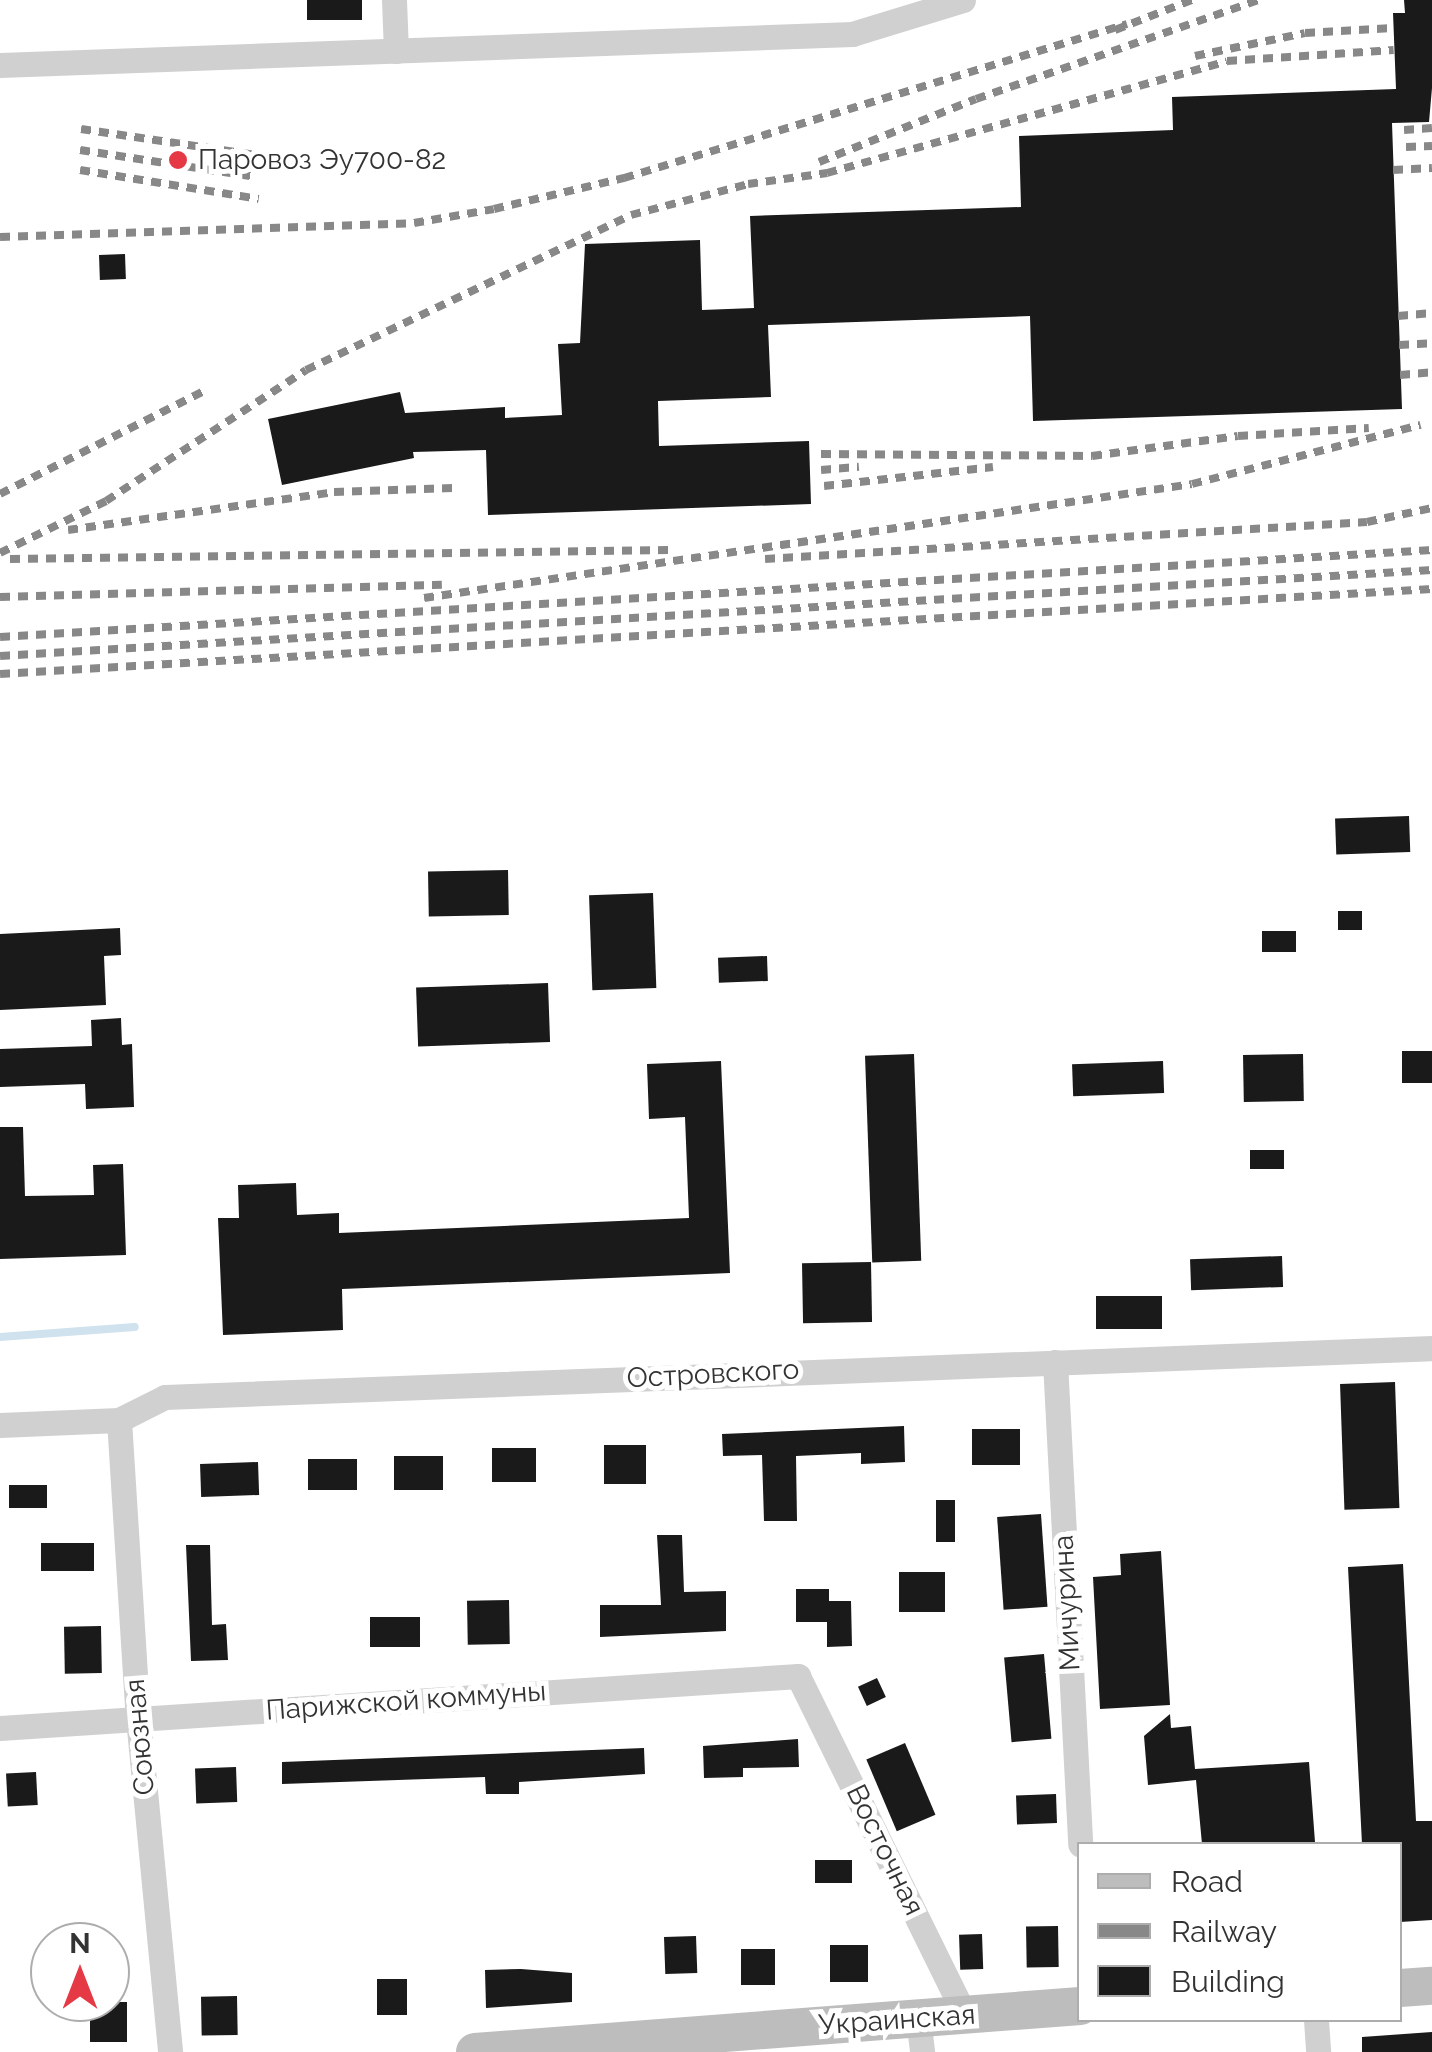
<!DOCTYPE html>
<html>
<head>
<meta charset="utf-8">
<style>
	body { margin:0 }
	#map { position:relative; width:1432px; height:2052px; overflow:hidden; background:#fff; font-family:Raleway,sans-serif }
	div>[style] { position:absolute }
	.stream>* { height:8px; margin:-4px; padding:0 4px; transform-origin:4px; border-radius:4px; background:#cfe2ee }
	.building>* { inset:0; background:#1a1a1a; transform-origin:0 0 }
	.street>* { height:25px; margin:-12.5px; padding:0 12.5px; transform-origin:12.5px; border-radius:12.5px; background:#d0d0d0 }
	.secondary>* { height:38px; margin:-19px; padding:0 19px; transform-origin:19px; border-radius:19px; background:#bdbdbd }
	.rail>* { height:8px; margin-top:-4px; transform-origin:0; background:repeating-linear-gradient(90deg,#888 0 10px,transparent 0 18px) }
	.dots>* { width:28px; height:28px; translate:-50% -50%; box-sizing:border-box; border:5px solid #fff; border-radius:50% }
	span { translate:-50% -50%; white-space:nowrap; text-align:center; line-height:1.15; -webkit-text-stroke:10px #fff; paint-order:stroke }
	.poi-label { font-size:28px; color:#333 }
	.left { translate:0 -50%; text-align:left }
	.street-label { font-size:28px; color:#333 }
	.legend { position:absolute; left:1077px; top:1842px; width:325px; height:180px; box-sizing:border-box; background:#fff; border:2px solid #adadad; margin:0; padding:12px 18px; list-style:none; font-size:30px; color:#333 }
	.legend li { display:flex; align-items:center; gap:20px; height:50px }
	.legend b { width:50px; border:2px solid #adadad }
	.north { position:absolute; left:30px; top:1922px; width:100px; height:100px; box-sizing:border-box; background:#fff; border:2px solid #adadad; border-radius:50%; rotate:0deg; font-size:28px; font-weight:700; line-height:40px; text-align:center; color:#333 }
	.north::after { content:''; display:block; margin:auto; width:35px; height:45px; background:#e63946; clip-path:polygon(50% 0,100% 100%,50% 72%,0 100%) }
</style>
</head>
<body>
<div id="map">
	<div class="stream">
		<div style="left:0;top:1337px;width:135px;rotate:-4.2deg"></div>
	</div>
	<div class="building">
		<div style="left:307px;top:0;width:55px;height:20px"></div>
		<div style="clip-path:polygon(1404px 0,1432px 0,1432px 88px,1429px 122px,1392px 123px,1402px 409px,1033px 421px,1030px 316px,768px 325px,771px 397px,658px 401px,659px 446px,809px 441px,811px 504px,488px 515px,486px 450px,413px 452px,414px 458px,282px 485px,268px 419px,400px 392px,405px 413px,505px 407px,505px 418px,562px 415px,558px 344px,580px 343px,585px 244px,700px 240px,702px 310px,754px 308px,750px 216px,1021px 207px,1019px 136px,1173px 130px,1172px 97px,1396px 89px,1393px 13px,1405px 13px)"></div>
		<div style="left:125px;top:254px;width:25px;height:26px;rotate:88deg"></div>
		<div style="left:1409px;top:816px;width:36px;height:74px;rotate:88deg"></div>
		<div style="left:508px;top:870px;width:45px;height:80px;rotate:89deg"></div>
		<div style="left:653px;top:893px;width:95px;height:64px;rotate:88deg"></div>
		<div style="left:1362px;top:911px;width:19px;height:24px;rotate:90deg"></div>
		<div style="clip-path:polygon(120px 928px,121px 955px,104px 956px,106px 1005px,0 1010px,0 934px)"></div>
		<div style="left:1296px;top:931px;width:21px;height:34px;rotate:90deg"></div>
		<div style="left:767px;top:956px;width:25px;height:49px;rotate:88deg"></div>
		<div style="left:548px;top:983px;width:59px;height:132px;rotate:88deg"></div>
		<div style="clip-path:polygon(121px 1018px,122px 1045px,132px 1044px,134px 1107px,86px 1109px,85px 1084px,0 1087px,0 1049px,92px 1046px,91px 1020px)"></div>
		<div style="left:1432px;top:1051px;width:32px;height:30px;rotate:90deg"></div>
		<div style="left:914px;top:1054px;width:207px;height:49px;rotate:88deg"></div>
		<div style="left:1303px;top:1054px;width:47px;height:60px;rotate:89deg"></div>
		<div style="clip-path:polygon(721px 1061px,730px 1273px,342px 1289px,343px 1330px,223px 1335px,218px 1218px,239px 1218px,238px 1185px,296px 1183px,297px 1215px,339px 1213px,339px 1233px,689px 1218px,685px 1117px,649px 1119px,647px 1064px)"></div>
		<div style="left:1163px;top:1061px;width:32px;height:91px;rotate:88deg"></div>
		<div style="clip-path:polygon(0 1127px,23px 1127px,25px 1196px,94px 1195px,93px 1165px,123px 1164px,126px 1255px,0 1259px)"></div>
		<div style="left:1284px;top:1150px;width:19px;height:34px;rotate:90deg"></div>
		<div style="left:1282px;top:1256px;width:31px;height:92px;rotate:88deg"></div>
		<div style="left:871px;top:1262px;width:60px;height:69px;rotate:89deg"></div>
		<div style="left:1162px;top:1296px;width:33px;height:66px;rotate:90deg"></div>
		<div style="left:1395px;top:1382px;width:126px;height:55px;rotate:88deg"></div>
		<div style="clip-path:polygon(904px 1426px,905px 1462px,861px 1464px,861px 1453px,796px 1456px,797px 1521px,764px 1521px,762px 1455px,723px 1456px,722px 1434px)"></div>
		<div style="left:972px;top:1429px;width:48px;height:36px"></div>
		<div style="left:604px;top:1445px;width:42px;height:39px"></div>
		<div style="left:536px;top:1448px;width:34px;height:44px;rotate:90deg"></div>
		<div style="left:443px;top:1456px;width:34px;height:49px;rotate:90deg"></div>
		<div style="left:357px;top:1459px;width:31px;height:49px;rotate:90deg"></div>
		<div style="left:258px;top:1462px;width:33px;height:58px;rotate:88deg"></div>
		<div style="left:47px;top:1485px;width:23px;height:38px;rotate:90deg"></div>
		<div style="left:936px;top:1500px;width:19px;height:42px"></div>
		<div style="left:1041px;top:1514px;width:93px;height:44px;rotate:86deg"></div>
		<div style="clip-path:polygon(657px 1535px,682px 1535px,684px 1592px,726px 1591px,726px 1631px,600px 1637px,600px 1605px,661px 1605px)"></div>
		<div style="left:94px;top:1543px;width:28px;height:53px;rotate:90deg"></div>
		<div style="clip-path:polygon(186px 1545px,210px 1545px,212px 1625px,226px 1624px,228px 1660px,191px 1661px)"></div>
		<div style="clip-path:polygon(1161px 1551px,1170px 1705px,1100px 1709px,1093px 1577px,1121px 1575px,1120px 1554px)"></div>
		<div style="clip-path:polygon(1403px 1564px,1416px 1821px,1432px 1821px,1432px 1920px,1400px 1922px,1400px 1844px,1362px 1844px,1348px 1567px)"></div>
		<div style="left:899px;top:1572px;width:46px;height:40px"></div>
		<div style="clip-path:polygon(796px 1589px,829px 1589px,829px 1601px,851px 1601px,852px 1646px,827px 1647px,827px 1622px,796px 1622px)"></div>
		<div style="left:509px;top:1600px;width:44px;height:42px;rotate:89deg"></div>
		<div style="left:370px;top:1617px;width:50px;height:30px"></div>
		<div style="left:101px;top:1626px;width:47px;height:37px;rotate:89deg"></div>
		<div style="left:1044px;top:1654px;width:85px;height:40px;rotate:85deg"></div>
		<div style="left:877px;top:1678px;width:21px;height:21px;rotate:65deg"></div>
		<div style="clip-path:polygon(1170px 1714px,1171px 1728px,1191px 1726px,1195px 1769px,1309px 1762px,1315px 1842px,1202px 1844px,1196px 1780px,1148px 1785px,1144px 1736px)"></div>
		<div style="clip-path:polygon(798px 1739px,799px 1767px,743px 1768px,743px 1777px,704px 1778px,703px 1746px)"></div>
		<div style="left:905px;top:1743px;width:78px;height:42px;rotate:67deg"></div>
		<div style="clip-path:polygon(644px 1748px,645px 1774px,519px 1782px,519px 1794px,486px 1794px,485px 1777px,282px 1784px,282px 1762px)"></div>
		<div style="left:236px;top:1767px;width:35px;height:41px;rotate:88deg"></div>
		<div style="left:36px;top:1772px;width:33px;height:30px;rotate:87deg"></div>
		<div style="left:1056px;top:1794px;width:29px;height:40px;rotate:88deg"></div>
		<div style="left:815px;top:1860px;width:37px;height:23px"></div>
		<div style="left:1058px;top:1926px;width:41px;height:32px;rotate:89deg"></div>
		<div style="left:982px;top:1934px;width:35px;height:23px;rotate:88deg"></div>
		<div style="left:696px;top:1936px;width:37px;height:32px;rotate:88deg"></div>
		<div style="left:830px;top:1945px;width:38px;height:37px"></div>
		<div style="left:741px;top:1949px;width:34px;height:36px"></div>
		<div style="clip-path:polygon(521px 1969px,572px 1973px,572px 2002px,486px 2008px,485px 1970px)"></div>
		<div style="left:377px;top:1979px;width:30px;height:36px"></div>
		<div style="left:237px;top:1996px;width:39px;height:36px;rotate:89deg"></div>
		<div style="left:90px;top:2002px;width:37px;height:40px"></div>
		<div style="clip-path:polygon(1432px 2032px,1432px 2052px,1362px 2052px,1362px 2037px)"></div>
	</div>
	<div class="street">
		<div style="left:394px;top:0;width:51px;rotate:87.8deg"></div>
		<div style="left:0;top:65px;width:853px;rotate:-2.08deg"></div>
		<div style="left:852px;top:34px;width:116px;rotate:-17deg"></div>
		<div style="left:1055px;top:1362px;width:483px;rotate:87deg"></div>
		<div style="left:119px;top:1420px;width:299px;rotate:86.4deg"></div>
		<div style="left:138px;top:1718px;width:336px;rotate:84.5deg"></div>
		<div style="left:0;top:1425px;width:119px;rotate:-2.4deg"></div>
		<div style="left:119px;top:1420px;width:51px;rotate:-26.6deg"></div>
		<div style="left:165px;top:1397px;width:1268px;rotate:-2.21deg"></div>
		<div style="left:0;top:1728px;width:800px;rotate:-3.73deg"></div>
		<div style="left:798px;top:1676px;width:377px;rotate:63.8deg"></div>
		<div style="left:918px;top:2018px;width:34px;rotate:83deg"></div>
		<div style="left:1316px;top:2020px;width:32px;rotate:86deg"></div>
	</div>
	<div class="secondary">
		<div style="left:1400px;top:1988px;width:32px;rotate:-4deg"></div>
		<div style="left:475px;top:2052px;width:607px;rotate:-4.35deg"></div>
	</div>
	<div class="rail">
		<div style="left:1115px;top:30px;width:83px;rotate:-21.3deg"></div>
		<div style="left:1195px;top:56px;width:112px;rotate:-11.8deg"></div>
		<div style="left:1305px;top:33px;width:88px;rotate:-3.3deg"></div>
		<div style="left:81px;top:129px;width:177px;rotate:8.5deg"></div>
		<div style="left:1404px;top:130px;width:28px;rotate:-4deg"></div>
		<div style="left:1406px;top:147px;width:26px;rotate:-2deg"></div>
		<div style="left:80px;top:150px;width:179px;rotate:8.7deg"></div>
		<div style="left:819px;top:162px;width:169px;rotate:-21.9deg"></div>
		<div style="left:976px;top:99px;width:300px;rotate:-19.3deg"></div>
		<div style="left:80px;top:170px;width:181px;rotate:9.2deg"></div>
		<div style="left:1393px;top:170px;width:39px;rotate:-3deg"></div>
		<div style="left:0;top:237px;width:414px;rotate:-1.9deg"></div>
		<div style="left:414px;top:223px;width:81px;rotate:-9.9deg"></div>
		<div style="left:494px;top:209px;width:134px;rotate:-13.4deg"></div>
		<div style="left:624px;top:178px;width:526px;rotate:-17.02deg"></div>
		<div style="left:1398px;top:316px;width:34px;rotate:-5deg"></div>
		<div style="left:1399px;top:345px;width:33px;rotate:-3deg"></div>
		<div style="left:1400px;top:375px;width:32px;rotate:-5deg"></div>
		<div style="left:821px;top:454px;width:271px;rotate:0.4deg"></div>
		<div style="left:1092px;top:456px;width:147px;rotate:-7.8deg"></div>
		<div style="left:1238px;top:436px;width:131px;rotate:-3.5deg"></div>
		<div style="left:821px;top:470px;width:38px;rotate:-5deg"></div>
		<div style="left:824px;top:486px;width:170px;rotate:-6.4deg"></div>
		<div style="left:0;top:494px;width:231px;rotate:-26.8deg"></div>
		<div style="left:68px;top:530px;width:269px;rotate:-8.1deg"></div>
		<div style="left:334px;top:492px;width:119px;rotate:-1.9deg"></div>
		<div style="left:0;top:553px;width:118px;rotate:-26.1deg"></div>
		<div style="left:106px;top:501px;width:239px;rotate:-33.2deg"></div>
		<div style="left:306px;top:370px;width:360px;rotate:-25.5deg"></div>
		<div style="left:631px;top:215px;width:121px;rotate:-14.8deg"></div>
		<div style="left:748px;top:184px;width:80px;rotate:-7.9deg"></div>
		<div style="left:827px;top:173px;width:415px;rotate:-15.6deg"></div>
		<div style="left:1227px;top:61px;width:167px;rotate:-3.8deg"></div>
		<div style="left:10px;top:559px;width:659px;rotate:-0.78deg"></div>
		<div style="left:765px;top:559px;width:603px;rotate:-3.52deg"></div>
		<div style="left:1367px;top:522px;width:66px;rotate:-12.2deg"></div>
		<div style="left:0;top:597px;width:442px;rotate:-1.6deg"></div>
		<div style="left:424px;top:598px;width:776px;rotate:-8.44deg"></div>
		<div style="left:1192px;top:484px;width:236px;rotate:-14.5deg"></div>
		<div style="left:0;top:637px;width:1435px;rotate:-3.48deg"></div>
		<div style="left:0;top:656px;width:1435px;rotate:-3.44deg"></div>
		<div style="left:0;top:674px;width:1435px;rotate:-3.4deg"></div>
	</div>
	<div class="dots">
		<div style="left:178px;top:160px;background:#e63946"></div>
	</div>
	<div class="poi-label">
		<span class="left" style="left:198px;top:160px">Паровоз Эу700-82</span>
	</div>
	<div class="street-label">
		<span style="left:713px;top:1374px;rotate:-3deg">Островского</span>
		<span style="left:1067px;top:1603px;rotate:-93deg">Мичурина</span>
		<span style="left:406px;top:1701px;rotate:-4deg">Парижской коммуны</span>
		<span style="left:140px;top:1737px;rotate:-95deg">Союзная</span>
		<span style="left:885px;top:1850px;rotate:64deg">Восточная</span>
		<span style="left:897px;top:2020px;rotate:-4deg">Украинская</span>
	</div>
	<ul class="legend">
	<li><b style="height:12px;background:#bdbdbd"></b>Road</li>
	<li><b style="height:12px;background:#888"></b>Railway</li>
	<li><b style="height:28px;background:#1a1a1a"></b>Building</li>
	</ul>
	<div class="north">N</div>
</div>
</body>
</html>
